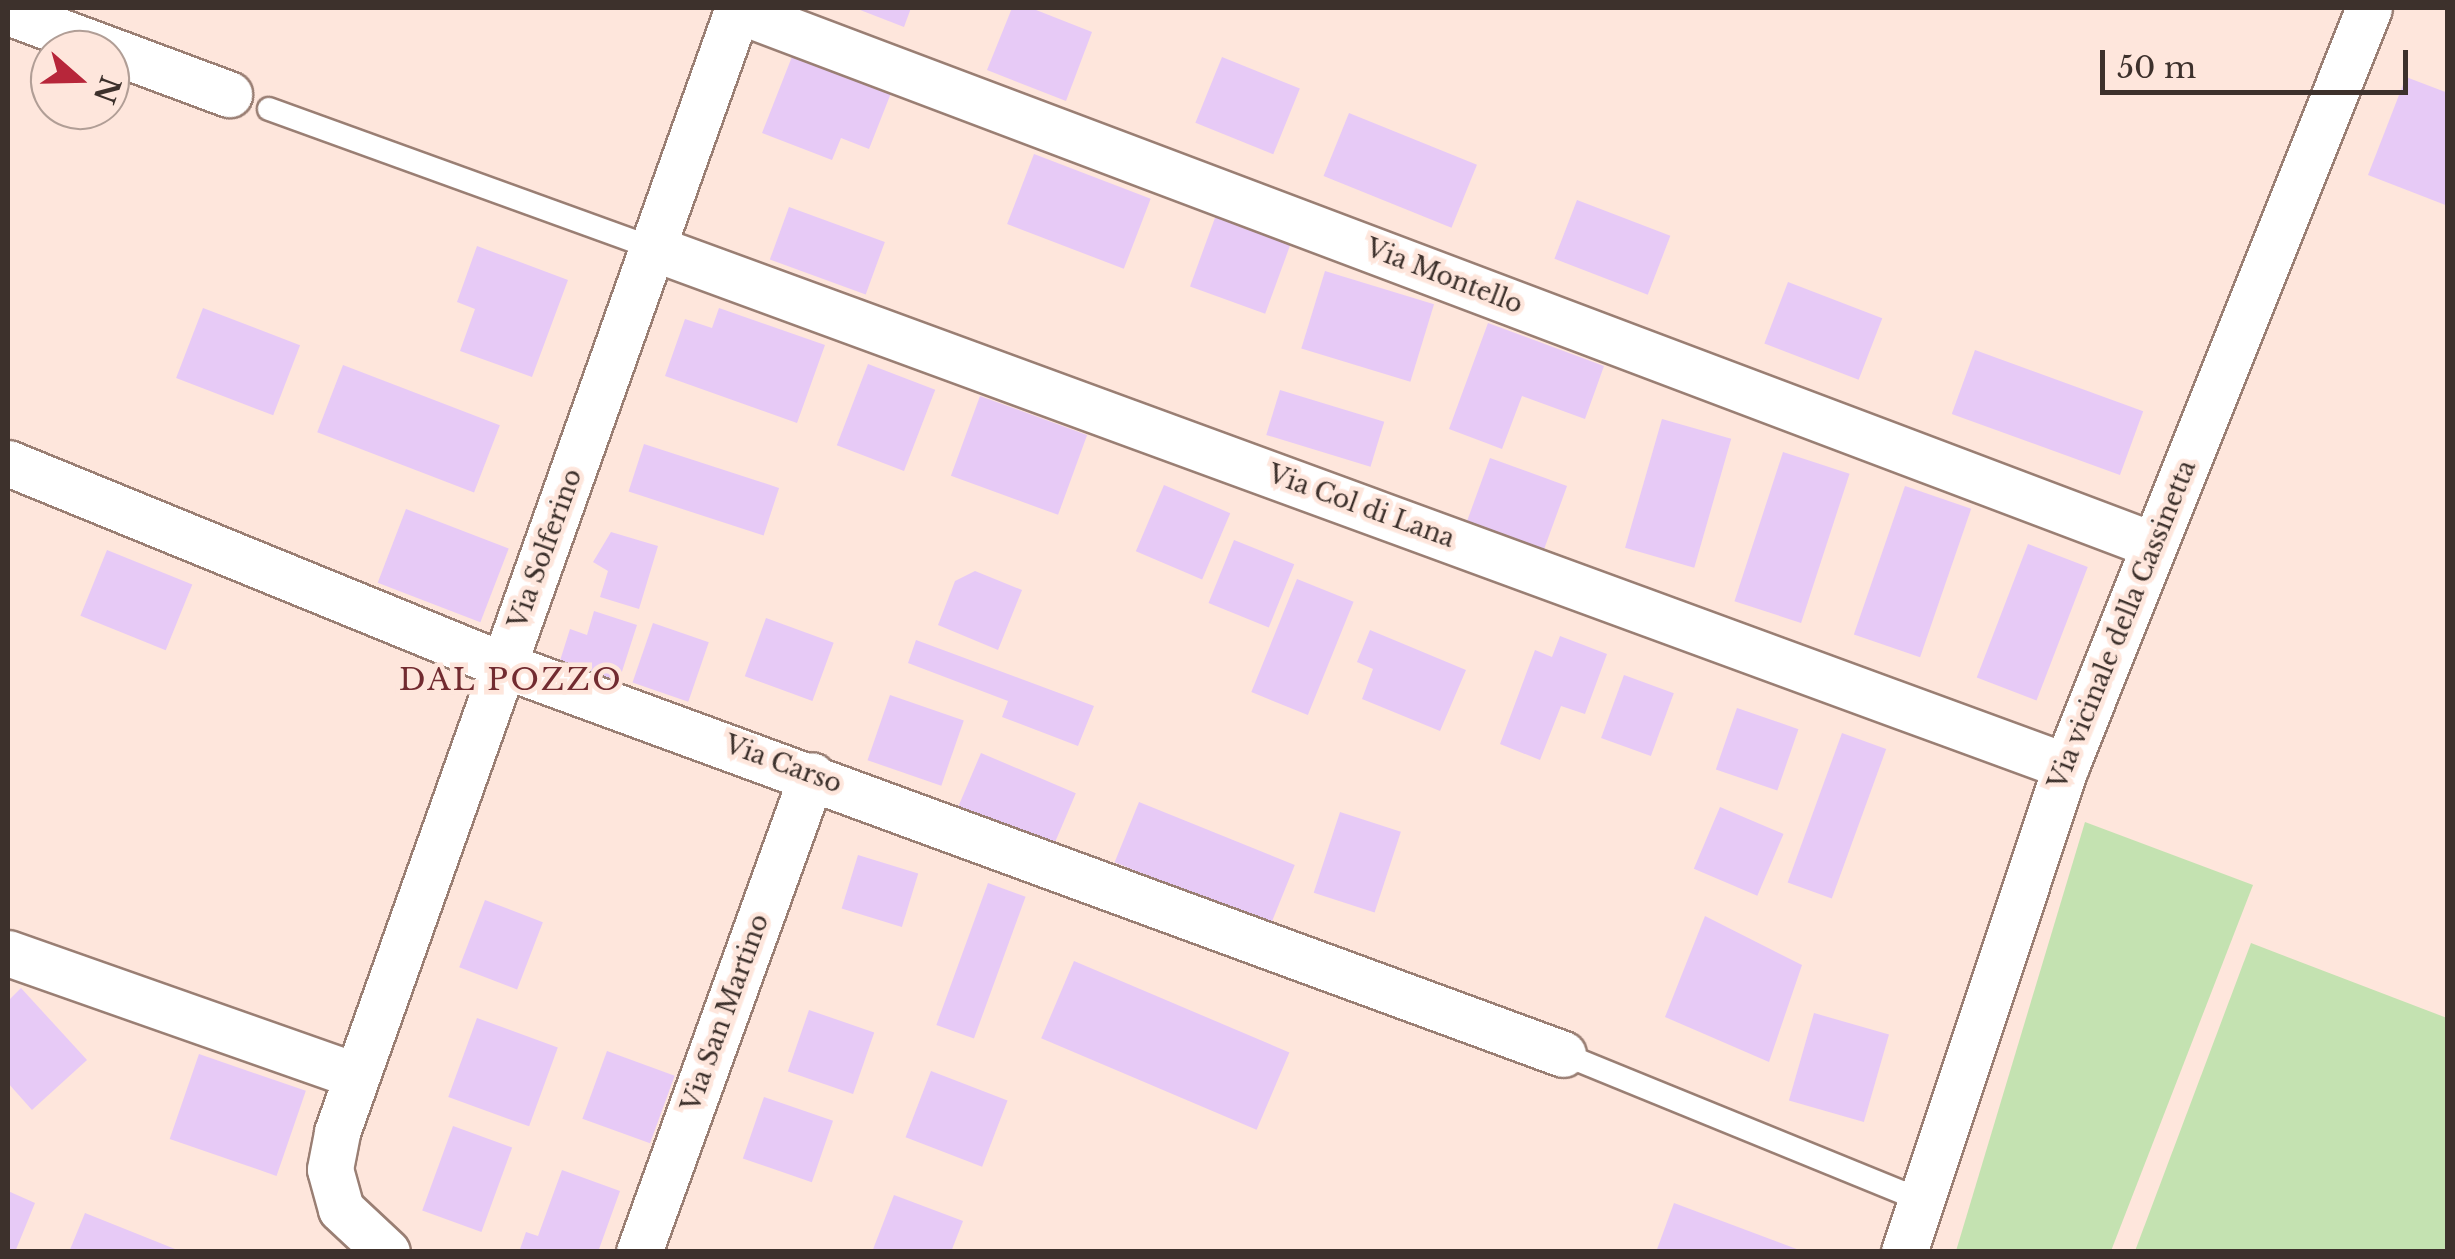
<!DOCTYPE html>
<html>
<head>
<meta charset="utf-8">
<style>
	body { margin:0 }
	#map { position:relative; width:2455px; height:1259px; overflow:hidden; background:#fee6dc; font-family:"Libre Baskerville",serif }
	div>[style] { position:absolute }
	.green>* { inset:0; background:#c4e2b1 }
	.building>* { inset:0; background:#e7caf6; transform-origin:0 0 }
	.roads { filter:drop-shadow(2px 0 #9a7f74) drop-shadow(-2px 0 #9a7f74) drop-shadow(0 2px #9a7f74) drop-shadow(0 -2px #9a7f74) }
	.lane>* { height:22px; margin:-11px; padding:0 11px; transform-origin:11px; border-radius:11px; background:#fff }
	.street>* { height:45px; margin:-22.5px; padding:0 22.5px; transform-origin:22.5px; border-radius:22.5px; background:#fff }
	span { translate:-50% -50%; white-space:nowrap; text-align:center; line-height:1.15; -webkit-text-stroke:9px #fee6dc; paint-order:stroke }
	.street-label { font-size:25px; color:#3d312c }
	.quarter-label { font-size:30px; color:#722b30; letter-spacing:2.5px }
	.frame { position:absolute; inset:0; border:10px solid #3d312c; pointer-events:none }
	.north { position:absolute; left:30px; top:30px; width:100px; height:100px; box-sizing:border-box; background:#fee6dc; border:2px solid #b19e96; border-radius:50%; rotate:110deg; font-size:28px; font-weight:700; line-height:40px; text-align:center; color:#3d312c }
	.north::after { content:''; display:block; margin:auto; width:35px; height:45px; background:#b7263a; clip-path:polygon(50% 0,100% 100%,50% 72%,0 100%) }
	.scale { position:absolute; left:2100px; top:50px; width:308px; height:45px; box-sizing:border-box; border:5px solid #3d312c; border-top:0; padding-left:12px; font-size:30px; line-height:35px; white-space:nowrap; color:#3d312c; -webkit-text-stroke:8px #fee6dc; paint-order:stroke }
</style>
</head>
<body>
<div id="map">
	<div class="green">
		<div style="clip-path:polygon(2085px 822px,2253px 885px,2111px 1251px,1956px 1251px)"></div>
		<div style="clip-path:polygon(2251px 943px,2447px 1018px,2447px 1251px,2135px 1251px)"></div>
	</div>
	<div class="building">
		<div style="clip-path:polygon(855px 8px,911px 8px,904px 27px)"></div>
		<div style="clip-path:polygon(1012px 8px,1031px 8px,1092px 32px,1066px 101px,987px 70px)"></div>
		<div style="clip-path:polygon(795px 49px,893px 88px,869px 149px,841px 138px,832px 160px,762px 133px)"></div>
		<div style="left:1222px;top:57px;width:84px;height:71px;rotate:22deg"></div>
		<div style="clip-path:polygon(2406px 77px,2448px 93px,2448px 206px,2368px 175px)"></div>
		<div style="left:1349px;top:113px;width:138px;height:68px;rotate:22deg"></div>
		<div style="left:1034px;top:154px;width:125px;height:75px;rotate:21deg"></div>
		<div style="left:1577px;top:200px;width:100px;height:63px;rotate:21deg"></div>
		<div style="left:789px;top:207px;width:102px;height:56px;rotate:20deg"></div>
		<div style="left:1216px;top:215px;width:80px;height:76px;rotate:20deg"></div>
		<div style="clip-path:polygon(477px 246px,568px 280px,532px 377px,460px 351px,475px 309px,457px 302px)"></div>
		<div style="left:1325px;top:271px;width:114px;height:81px;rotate:17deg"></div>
		<div style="left:1788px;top:282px;width:101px;height:66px;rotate:21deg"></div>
		<div style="left:203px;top:308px;width:104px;height:75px;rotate:21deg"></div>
		<div style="clip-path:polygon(719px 308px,825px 345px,797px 423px,665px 376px,685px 319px,712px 328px)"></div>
		<div style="clip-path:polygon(1488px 323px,1604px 366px,1585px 419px,1522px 396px,1502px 449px,1449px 429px)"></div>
		<div style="left:1975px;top:350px;width:179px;height:68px;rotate:20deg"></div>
		<div style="left:868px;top:364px;width:72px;height:87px;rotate:21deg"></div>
		<div style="left:343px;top:365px;width:168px;height:72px;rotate:21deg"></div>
		<div style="left:1280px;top:390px;width:109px;height:47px;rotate:17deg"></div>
		<div style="left:980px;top:396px;width:114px;height:85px;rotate:20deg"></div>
		<div style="left:1662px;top:419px;width:72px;height:134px;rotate:16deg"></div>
		<div style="left:644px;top:444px;width:142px;height:50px;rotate:18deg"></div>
		<div style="left:1783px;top:452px;width:70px;height:157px;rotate:18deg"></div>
		<div style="left:1490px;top:458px;width:82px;height:71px;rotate:20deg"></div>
		<div style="left:1164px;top:485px;width:72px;height:72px;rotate:23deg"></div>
		<div style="left:1905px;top:486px;width:70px;height:157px;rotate:19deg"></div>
		<div style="left:406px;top:509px;width:110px;height:79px;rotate:21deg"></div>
		<div style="clip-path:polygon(611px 532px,658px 546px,639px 609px,600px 597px,608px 571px,593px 562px)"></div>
		<div style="left:1234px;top:540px;width:65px;height:68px;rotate:22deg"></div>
		<div style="left:2028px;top:544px;width:64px;height:143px;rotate:21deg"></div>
		<div style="left:107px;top:550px;width:92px;height:71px;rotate:22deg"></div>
		<div style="clip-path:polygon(975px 571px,1022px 590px,998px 650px,938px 625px,955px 581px)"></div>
		<div style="left:1297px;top:579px;width:61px;height:122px;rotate:22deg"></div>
		<div style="clip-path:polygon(594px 611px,637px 625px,617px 687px,558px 667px,570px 629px,587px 635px)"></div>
		<div style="left:766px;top:618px;width:72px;height:62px;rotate:20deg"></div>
		<div style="left:653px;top:623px;width:59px;height:63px;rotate:19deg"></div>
		<div style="clip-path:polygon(1370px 630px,1466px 670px,1440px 731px,1362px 699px,1373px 669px,1357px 662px)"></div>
		<div style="clip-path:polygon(1560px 636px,1607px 654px,1585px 714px,1561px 706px,1540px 760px,1500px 744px,1535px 650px,1552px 657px)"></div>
		<div style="clip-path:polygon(916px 640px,1094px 706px,1078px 746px,1002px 717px,1008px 701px,908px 663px)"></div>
		<div style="left:1624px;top:675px;width:53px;height:67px;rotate:20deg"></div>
		<div style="left:890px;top:695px;width:78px;height:69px;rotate:19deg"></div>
		<div style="left:1737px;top:708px;width:65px;height:65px;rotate:19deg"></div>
		<div style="left:1842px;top:733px;width:47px;height:159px;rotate:20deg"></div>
		<div style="left:981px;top:753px;width:103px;height:60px;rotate:23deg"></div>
		<div style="left:1139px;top:802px;width:168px;height:65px;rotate:22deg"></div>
		<div style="left:1720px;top:807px;width:69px;height:67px;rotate:23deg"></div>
		<div style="left:1340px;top:812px;width:64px;height:85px;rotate:18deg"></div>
		<div style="left:858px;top:855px;width:63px;height:56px;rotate:17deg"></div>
		<div style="left:988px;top:883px;width:40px;height:151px;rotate:20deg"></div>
		<div style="left:485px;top:900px;width:62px;height:72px;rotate:21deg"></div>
		<div style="clip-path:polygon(1705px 916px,1802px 965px,1769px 1062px,1665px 1017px)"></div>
		<div style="left:1074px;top:961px;width:234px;height:84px;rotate:23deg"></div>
		<div style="clip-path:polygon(21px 988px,87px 1060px,32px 1110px,8px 1083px,8px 1001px)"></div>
		<div style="left:809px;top:1010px;width:69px;height:65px;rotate:19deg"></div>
		<div style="left:1814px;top:1013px;width:78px;height:91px;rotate:16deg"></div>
		<div style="left:477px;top:1018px;width:86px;height:84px;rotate:20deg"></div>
		<div style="left:607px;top:1051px;width:72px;height:72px;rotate:20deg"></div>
		<div style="left:199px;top:1054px;width:113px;height:90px;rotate:19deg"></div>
		<div style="left:931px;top:1071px;width:82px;height:71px;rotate:21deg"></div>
		<div style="left:764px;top:1097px;width:73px;height:65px;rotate:19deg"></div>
		<div style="left:453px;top:1126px;width:63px;height:90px;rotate:20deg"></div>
		<div style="clip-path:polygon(562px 1170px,620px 1191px,598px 1252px,519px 1252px,526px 1232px,538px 1236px)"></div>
		<div style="clip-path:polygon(8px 1191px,35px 1203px,15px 1252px,8px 1252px)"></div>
		<div style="clip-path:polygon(894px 1195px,963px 1221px,951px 1252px,872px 1252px)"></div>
		<div style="clip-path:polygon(1674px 1203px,1802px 1251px,1801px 1252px,1656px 1252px)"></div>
		<div style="clip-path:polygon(85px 1213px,180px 1251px,180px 1252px,69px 1252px)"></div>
	</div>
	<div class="roads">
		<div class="lane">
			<div style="left:269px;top:109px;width:412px;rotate:19.9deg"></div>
			<div style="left:1563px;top:1054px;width:386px;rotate:22.2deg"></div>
		</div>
		<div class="street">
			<div style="left:737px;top:10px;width:1511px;rotate:20.69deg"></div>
			<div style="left:8px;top:12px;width:236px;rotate:20.4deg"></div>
			<div style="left:656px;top:249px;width:1502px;rotate:20.14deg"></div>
			<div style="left:8px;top:463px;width:535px;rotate:22.2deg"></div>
			<div style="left:503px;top:665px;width:1129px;rotate:20.15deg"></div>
			<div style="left:8px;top:953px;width:367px;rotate:19.4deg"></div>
			<div style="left:387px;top:1252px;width:63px;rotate:-136.9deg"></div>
			<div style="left:341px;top:1209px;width:41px;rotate:-105.4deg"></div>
			<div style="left:330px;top:1169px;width:38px;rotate:-79deg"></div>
			<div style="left:337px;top:1132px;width:1193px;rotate:-70.37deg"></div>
			<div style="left:639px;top:1252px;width:507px;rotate:-70.07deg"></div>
			<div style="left:1904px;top:1252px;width:512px;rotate:-71.57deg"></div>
			<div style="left:2066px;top:766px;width:816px;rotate:-68.21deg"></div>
		</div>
	</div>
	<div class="street-label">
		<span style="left:1444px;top:277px;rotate:21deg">Via Montello</span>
		<span style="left:1361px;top:507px;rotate:20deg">Via Col di Lana</span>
		<span style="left:546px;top:549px;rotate:-70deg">Via Solferino</span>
		<span style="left:2123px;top:625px;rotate:-68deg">Via vicinale della Cassinetta</span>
		<span style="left:783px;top:765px;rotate:20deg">Via Carso</span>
		<span style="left:726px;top:1013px;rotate:-70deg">Via San Martino</span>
	</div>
	<div class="quarter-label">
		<span style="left:511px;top:680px">DAL POZZO</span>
	</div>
	<div class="frame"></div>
	<div class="north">N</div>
	<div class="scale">50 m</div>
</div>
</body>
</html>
